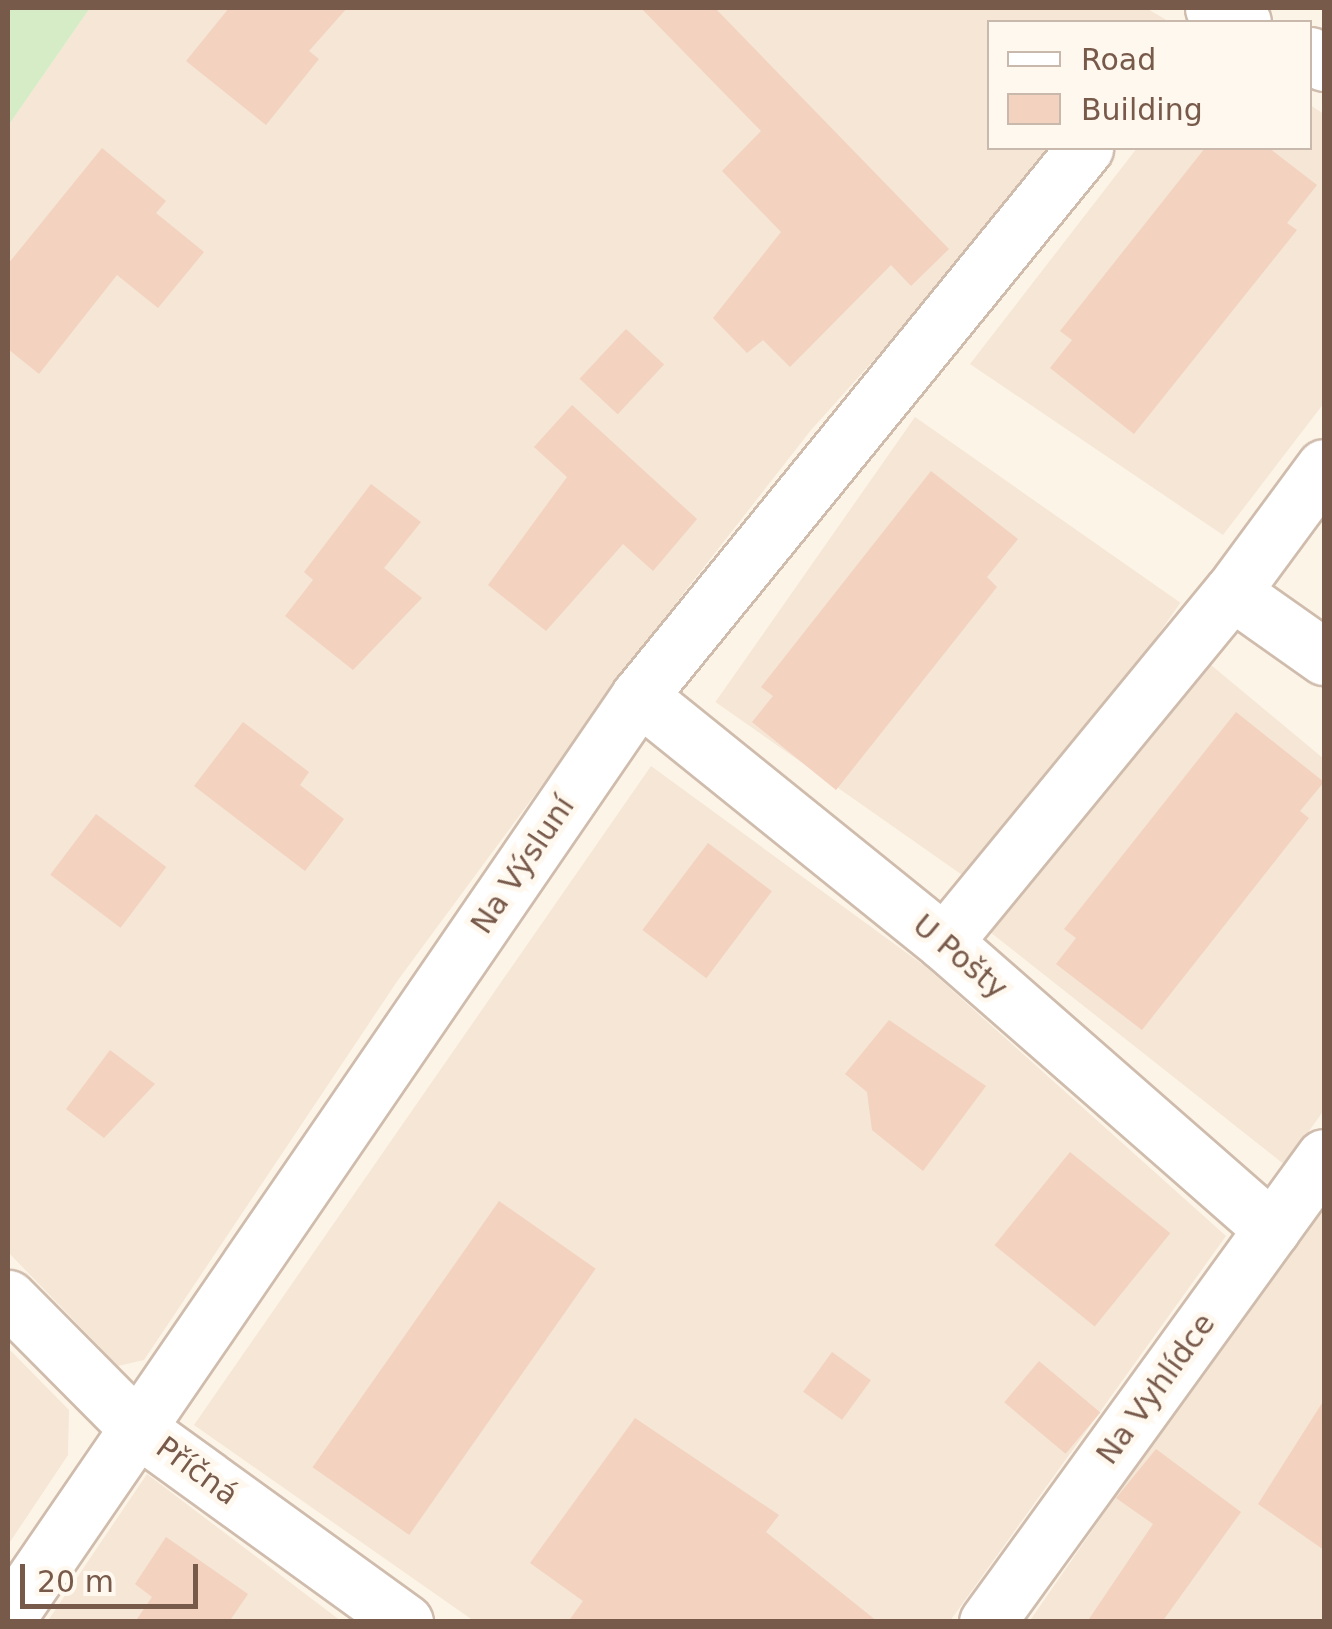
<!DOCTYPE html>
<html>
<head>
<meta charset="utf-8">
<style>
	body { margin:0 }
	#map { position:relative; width:1332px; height:1629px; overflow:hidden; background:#fdf4e8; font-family:"DejaVu Sans",sans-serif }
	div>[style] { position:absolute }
	.residential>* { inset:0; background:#f5e6d6; transform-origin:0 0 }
	.green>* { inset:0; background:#d6ecc6 }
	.building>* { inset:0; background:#f3d2bf; transform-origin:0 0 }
	.roads { filter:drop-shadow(2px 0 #cfbcad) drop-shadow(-2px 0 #cfbcad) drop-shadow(0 2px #cfbcad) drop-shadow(0 -2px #cfbcad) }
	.minor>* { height:55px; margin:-27.5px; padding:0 27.5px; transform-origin:27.5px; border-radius:27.5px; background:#fff }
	span { translate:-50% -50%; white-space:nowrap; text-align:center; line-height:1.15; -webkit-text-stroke:10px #fff8ef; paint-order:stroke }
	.street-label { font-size:30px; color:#785a4b }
	.frame { position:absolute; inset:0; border:10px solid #785a4b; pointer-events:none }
	.legend { position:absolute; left:987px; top:20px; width:325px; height:130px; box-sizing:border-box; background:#fff8ef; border:2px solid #c9b9ad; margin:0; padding:12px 18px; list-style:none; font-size:30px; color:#785a4b }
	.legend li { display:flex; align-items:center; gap:20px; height:50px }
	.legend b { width:50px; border:2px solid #c9b9ad }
	.scale { position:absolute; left:20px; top:1564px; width:178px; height:45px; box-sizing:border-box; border:5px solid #785a4b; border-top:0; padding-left:12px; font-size:30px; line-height:35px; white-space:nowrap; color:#785a4b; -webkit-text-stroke:8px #fff8ef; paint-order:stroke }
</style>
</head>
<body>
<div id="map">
	<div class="residential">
		<div style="clip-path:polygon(90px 8px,1146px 8px,1170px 22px,989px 22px,989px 148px,1064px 148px,811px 430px,686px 590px,398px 980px,144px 1360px,118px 1366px,8px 1252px,8px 126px)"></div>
		<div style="clip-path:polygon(1310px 105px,1324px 114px,1324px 403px,1223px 535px,970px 364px,1137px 148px,1310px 148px)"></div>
		<div style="left:915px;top:417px;width:324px;height:348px;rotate:35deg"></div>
		<div style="clip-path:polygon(1205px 660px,1324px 759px,1324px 1110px,1285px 1165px,990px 932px)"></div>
		<div style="clip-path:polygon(651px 766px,926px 967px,1226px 1236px,950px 1621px,474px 1621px,194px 1425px)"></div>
		<div style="clip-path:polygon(1324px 1194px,1324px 1621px,1029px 1622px,1323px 1196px)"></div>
		<div style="clip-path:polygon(8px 1348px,69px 1410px,68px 1455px,8px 1545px)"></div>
		<div style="clip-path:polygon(147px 1474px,341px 1621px,47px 1622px)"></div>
	</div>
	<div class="green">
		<div style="clip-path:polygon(8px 8px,90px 8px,8px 126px)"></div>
	</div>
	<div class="building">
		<div style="clip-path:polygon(229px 8px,347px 8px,309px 51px,319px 59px,266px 125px,186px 61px)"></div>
		<div style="clip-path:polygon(641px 8px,715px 8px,949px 249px,911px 286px,891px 265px,790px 367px,763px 340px,747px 353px,713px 318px,781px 232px,722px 171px,761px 131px)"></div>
		<div style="clip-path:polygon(102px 148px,166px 201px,156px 213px,204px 252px,158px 308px,117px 275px,39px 374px,8px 349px,8px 264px)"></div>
		<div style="clip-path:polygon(1205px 148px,1269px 148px,1317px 185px,1287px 223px,1297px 230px,1134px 434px,1050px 368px,1072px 340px,1060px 331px)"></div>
		<div style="left:626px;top:329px;width:52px;height:68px;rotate:43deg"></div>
		<div style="clip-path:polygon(572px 405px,697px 519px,653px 571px,623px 544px,546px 631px,488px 585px,567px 477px,534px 447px)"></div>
		<div style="clip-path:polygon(931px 471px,1018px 539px,987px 577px,997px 587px,836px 790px,752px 722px,773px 696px,761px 687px)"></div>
		<div style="clip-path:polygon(371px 484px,421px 522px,384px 568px,422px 598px,353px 670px,285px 616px,313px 580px,304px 572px)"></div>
		<div style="clip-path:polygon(1236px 712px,1324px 782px,1300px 811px,1309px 818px,1142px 1030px,1056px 964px,1076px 938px,1064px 929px)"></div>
		<div style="clip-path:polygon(243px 722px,309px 772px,300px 785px,344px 819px,305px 871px,194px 786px)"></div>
		<div style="left:96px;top:814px;width:88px;height:76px;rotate:37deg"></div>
		<div style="left:708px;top:843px;width:80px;height:109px;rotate:37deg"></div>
		<div style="clip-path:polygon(889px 1020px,986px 1086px,923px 1171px,872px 1130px,867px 1092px,845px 1074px)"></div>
		<div style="clip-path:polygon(110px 1050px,155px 1084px,104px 1138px,66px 1109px)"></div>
		<div style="left:1070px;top:1152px;width:129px;height:120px;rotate:39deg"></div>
		<div style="left:499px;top:1201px;width:118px;height:325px;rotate:35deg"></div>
		<div style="left:832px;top:1352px;width:48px;height:49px;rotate:36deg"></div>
		<div style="left:1039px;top:1361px;width:80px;height:54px;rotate:40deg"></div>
		<div style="clip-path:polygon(1324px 1400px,1324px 1550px,1258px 1504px)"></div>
		<div style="clip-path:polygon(635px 1418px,779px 1515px,766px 1532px,878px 1622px,568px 1622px,583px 1601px,530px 1563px)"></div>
		<div style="clip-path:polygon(1156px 1449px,1241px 1512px,1162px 1622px,1087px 1622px,1153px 1524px,1116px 1498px)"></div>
		<div style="clip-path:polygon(166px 1537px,248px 1594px,229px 1622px,135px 1622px,152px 1597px,135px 1584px)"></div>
	</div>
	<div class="roads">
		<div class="minor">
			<div style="left:1213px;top:8px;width:33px;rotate:25deg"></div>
			<div style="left:1310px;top:55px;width:16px;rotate:30deg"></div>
			<div style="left:1232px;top:592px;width:113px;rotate:35.2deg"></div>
			<div style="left:639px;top:696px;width:392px;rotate:38.9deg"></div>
			<div style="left:944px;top:942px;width:436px;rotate:41.2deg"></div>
			<div style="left:944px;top:942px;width:453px;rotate:-50.6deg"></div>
			<div style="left:1232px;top:592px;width:155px;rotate:-53.6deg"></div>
			<div style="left:8px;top:1298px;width:183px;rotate:45.2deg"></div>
			<div style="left:137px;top:1428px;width:331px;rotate:35.9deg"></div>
			<div style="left:8px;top:1617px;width:1116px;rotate:-55.58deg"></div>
			<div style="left:639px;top:696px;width:707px;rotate:-50.86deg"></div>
			<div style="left:987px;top:1622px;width:574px;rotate:-54.07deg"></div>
		</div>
	</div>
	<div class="street-label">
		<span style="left:523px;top:865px;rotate:-56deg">Na Výsluní</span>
		<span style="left:960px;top:957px;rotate:40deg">U Pošty</span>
		<span style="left:1156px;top:1389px;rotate:-54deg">Na Vyhlídce</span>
		<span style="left:197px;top:1471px;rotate:36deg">Příčná</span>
	</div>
	<div class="frame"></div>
	<ul class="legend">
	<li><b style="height:12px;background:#fff"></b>Road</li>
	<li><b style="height:28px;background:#f3d2bf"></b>Building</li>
	</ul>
	<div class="scale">20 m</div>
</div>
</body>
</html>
